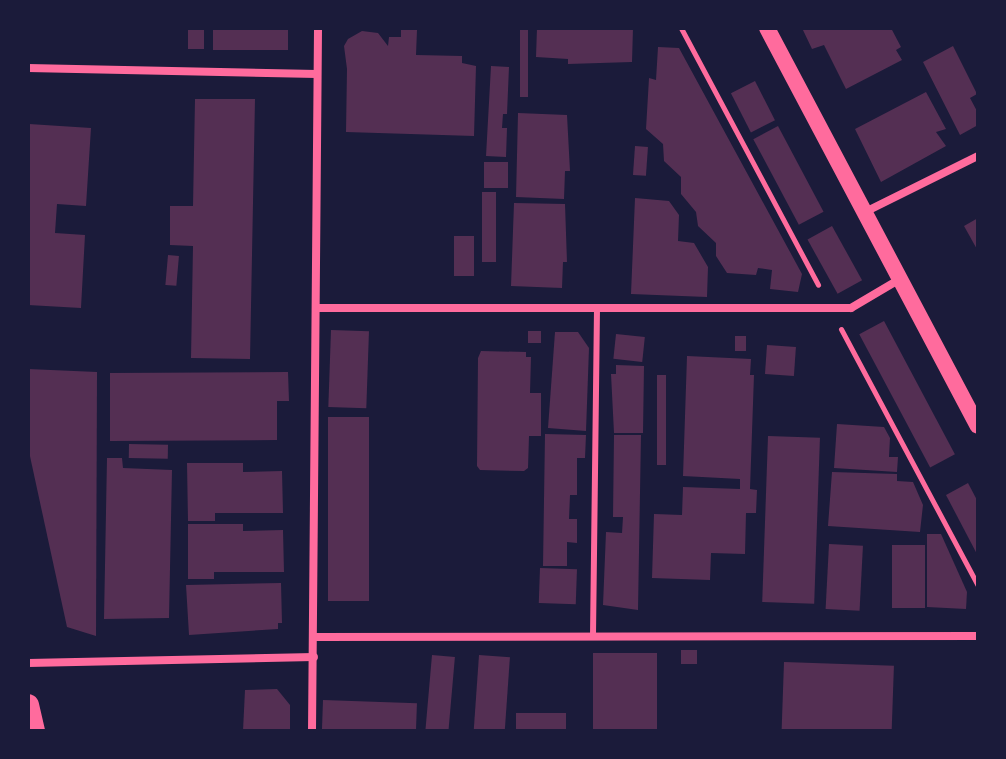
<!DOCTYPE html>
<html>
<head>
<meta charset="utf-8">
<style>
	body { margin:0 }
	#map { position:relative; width:1006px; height:759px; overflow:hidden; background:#1b1b3a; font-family:Overpass,sans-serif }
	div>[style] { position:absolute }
	.building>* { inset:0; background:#542f53; transform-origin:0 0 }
	.path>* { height:5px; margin:-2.5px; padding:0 2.5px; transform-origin:2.5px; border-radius:2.5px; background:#ff6b9d }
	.service>* { height:6px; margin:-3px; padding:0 3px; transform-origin:3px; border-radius:3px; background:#ff6b9d }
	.minor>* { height:8px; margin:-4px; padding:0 4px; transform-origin:4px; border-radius:4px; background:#ff6b9d }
	.secondary>* { height:16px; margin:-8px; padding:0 8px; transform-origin:8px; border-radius:8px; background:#ff6b9d }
	.trunk>* { height:22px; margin:-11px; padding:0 11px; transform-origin:11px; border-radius:11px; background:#ff6b9d }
	span { translate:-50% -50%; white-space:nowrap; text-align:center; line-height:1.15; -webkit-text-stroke:8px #1b1b3a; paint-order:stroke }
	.frame { position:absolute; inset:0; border:30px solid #1b1b3a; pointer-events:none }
</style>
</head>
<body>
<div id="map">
	<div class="building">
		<div style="left:188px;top:28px;width:16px;height:21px"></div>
		<div style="left:213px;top:28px;width:75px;height:22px"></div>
		<div style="left:520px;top:28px;width:8px;height:69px"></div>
		<div style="clip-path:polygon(537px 28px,633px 28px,632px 62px,568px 64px,568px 59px,536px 57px)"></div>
		<div style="clip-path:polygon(802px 28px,891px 28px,901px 47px,896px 50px,902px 60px,846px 89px,824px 45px,812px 49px)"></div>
		<div style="clip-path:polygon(401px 30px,417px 30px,416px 55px,462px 56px,462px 63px,476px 66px,474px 136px,346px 132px,347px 69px,344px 46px,348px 39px,362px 31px,378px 33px,388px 46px,389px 37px,401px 37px)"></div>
		<div style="clip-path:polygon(953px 46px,977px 94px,970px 98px,978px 113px,978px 125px,960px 135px,923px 62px)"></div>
		<div style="clip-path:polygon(658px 47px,679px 48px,802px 274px,798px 292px,770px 289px,772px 270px,758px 268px,756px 275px,727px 273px,716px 256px,716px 243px,698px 226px,696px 212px,681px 194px,681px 177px,664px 161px,663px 144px,646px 129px,649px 78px,656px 80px)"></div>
		<div style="clip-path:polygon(491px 66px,509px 67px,507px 114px,503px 114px,502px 128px,507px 128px,506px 157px,486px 156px)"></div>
		<div style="left:755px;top:81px;width:44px;height:27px;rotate:63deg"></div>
		<div style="clip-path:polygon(926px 92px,946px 129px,936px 132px,946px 146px,881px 182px,855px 129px)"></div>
		<div style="clip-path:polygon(195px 99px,255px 99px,250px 359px,191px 358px,193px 246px,170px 245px,170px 206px,193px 206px)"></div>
		<div style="clip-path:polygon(518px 113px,567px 115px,570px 171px,565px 171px,564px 199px,516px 197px)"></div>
		<div style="clip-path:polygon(29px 124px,91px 128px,86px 206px,57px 204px,55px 233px,85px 235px,81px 308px,28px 305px)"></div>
		<div style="left:778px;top:126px;width:97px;height:28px;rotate:62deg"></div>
		<div style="left:635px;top:146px;width:13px;height:29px;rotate:4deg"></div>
		<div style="left:484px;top:162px;width:24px;height:26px"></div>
		<div style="left:482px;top:192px;width:14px;height:70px"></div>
		<div style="clip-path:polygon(635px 198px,669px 201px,679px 215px,678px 241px,694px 243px,708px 267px,707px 297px,631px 294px)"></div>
		<div style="clip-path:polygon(514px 203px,565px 204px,567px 262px,563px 262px,562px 288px,511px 286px)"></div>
		<div style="clip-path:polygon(978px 218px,978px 251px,964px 226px)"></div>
		<div style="left:832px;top:226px;width:62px;height:28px;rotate:61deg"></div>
		<div style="left:454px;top:236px;width:20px;height:40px"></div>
		<div style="left:168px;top:255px;width:11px;height:30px;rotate:5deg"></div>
		<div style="left:884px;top:321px;width:151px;height:28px;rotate:62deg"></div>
		<div style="left:331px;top:330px;width:38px;height:77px;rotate:2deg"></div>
		<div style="left:528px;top:331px;width:13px;height:12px"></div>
		<div style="clip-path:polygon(555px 332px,578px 332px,589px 348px,586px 431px,548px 428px)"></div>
		<div style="left:616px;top:334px;width:29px;height:25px;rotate:6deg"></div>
		<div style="left:735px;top:336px;width:11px;height:15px"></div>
		<div style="left:767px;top:345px;width:29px;height:29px;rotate:4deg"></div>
		<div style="clip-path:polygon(481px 351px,526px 352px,526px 357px,531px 357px,530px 393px,541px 393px,541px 436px,529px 436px,528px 468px,524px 471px,480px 470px,477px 466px,478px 358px)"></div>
		<div style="clip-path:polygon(687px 356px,751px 359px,750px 375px,754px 375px,750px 489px,757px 490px,756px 513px,746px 513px,745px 554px,711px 553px,710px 580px,652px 578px,654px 514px,682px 515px,683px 487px,740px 489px,740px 479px,683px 476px)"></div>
		<div style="clip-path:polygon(616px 365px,644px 366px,643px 433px,614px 433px,611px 374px,616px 374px)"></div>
		<div style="clip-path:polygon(28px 369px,97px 372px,96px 636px,67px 627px,28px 447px)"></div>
		<div style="clip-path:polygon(288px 372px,289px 401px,277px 401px,277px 440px,110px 441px,110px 373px)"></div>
		<div style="left:657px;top:375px;width:9px;height:90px"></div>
		<div style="left:328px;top:417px;width:41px;height:184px"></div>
		<div style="clip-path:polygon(837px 424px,884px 427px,890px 438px,889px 457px,898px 457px,897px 472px,834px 468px)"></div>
		<div style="clip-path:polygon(545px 434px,586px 435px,585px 458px,577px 458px,577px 495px,570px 495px,569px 519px,577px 519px,577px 543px,567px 542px,567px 566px,543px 566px)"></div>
		<div style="clip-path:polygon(614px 435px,641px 435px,638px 610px,603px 605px,606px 532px,622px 533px,623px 517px,613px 517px)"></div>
		<div style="left:768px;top:436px;width:52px;height:166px;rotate:2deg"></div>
		<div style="left:129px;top:444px;width:39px;height:14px;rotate:1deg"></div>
		<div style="clip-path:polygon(107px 458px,122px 458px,123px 468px,172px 470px,169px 618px,104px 619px)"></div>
		<div style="clip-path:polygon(187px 463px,243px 463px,243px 472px,282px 471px,283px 513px,215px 513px,215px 521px,188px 521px)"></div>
		<div style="clip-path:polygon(832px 472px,897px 474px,897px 481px,913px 482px,923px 505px,920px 532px,828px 526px)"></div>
		<div style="clip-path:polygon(968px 483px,978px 502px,978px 556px,946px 495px)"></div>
		<div style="clip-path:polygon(188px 524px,243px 524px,243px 531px,283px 530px,284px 572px,214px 572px,214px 579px,188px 579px)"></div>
		<div style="clip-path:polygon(927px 534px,941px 534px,967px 592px,966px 609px,927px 607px)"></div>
		<div style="left:829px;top:544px;width:34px;height:65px;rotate:3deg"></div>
		<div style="left:892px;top:545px;width:33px;height:63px"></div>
		<div style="left:540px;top:568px;width:37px;height:35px;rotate:2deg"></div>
		<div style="clip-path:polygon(281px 583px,282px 623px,278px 623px,278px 629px,189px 635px,186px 585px)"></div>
		<div style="left:697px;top:650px;width:14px;height:16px;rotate:90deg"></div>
		<div style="left:593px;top:653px;width:64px;height:78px"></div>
		<div style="left:432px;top:655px;width:23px;height:76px;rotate:5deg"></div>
		<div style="left:479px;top:655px;width:31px;height:76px;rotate:4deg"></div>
		<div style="left:784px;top:662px;width:110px;height:69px;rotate:2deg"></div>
		<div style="clip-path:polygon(277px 689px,290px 705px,290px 731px,243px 731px,245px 690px)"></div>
		<div style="left:323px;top:700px;width:94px;height:31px;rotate:2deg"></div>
		<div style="left:516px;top:713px;width:50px;height:18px"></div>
	</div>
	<div class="path">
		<div style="left:681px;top:28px;width:291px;rotate:61.9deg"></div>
		<div style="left:841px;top:329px;width:291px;rotate:61.9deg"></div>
	</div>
	<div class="service">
		<div style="left:593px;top:636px;width:328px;rotate:-89.3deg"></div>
	</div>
	<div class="minor">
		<div style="left:28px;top:68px;width:289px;rotate:1.2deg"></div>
		<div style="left:865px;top:212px;width:126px;rotate:-26.4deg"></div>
		<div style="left:316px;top:308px;width:535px"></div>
		<div style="left:851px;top:308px;width:57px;rotate:-30.6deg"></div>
		<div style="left:315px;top:637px;width:663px;rotate:-0.09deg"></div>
		<div style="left:28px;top:663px;width:286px;rotate:-1.2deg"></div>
		<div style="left:312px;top:731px;width:703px;rotate:-89.51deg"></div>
	</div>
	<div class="secondary">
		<div style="left:767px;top:28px;width:450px;rotate:62.1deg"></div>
	</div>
	<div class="trunk">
		<div style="left:28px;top:705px;width:27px;rotate:77deg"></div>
	</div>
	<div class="frame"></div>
</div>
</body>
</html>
